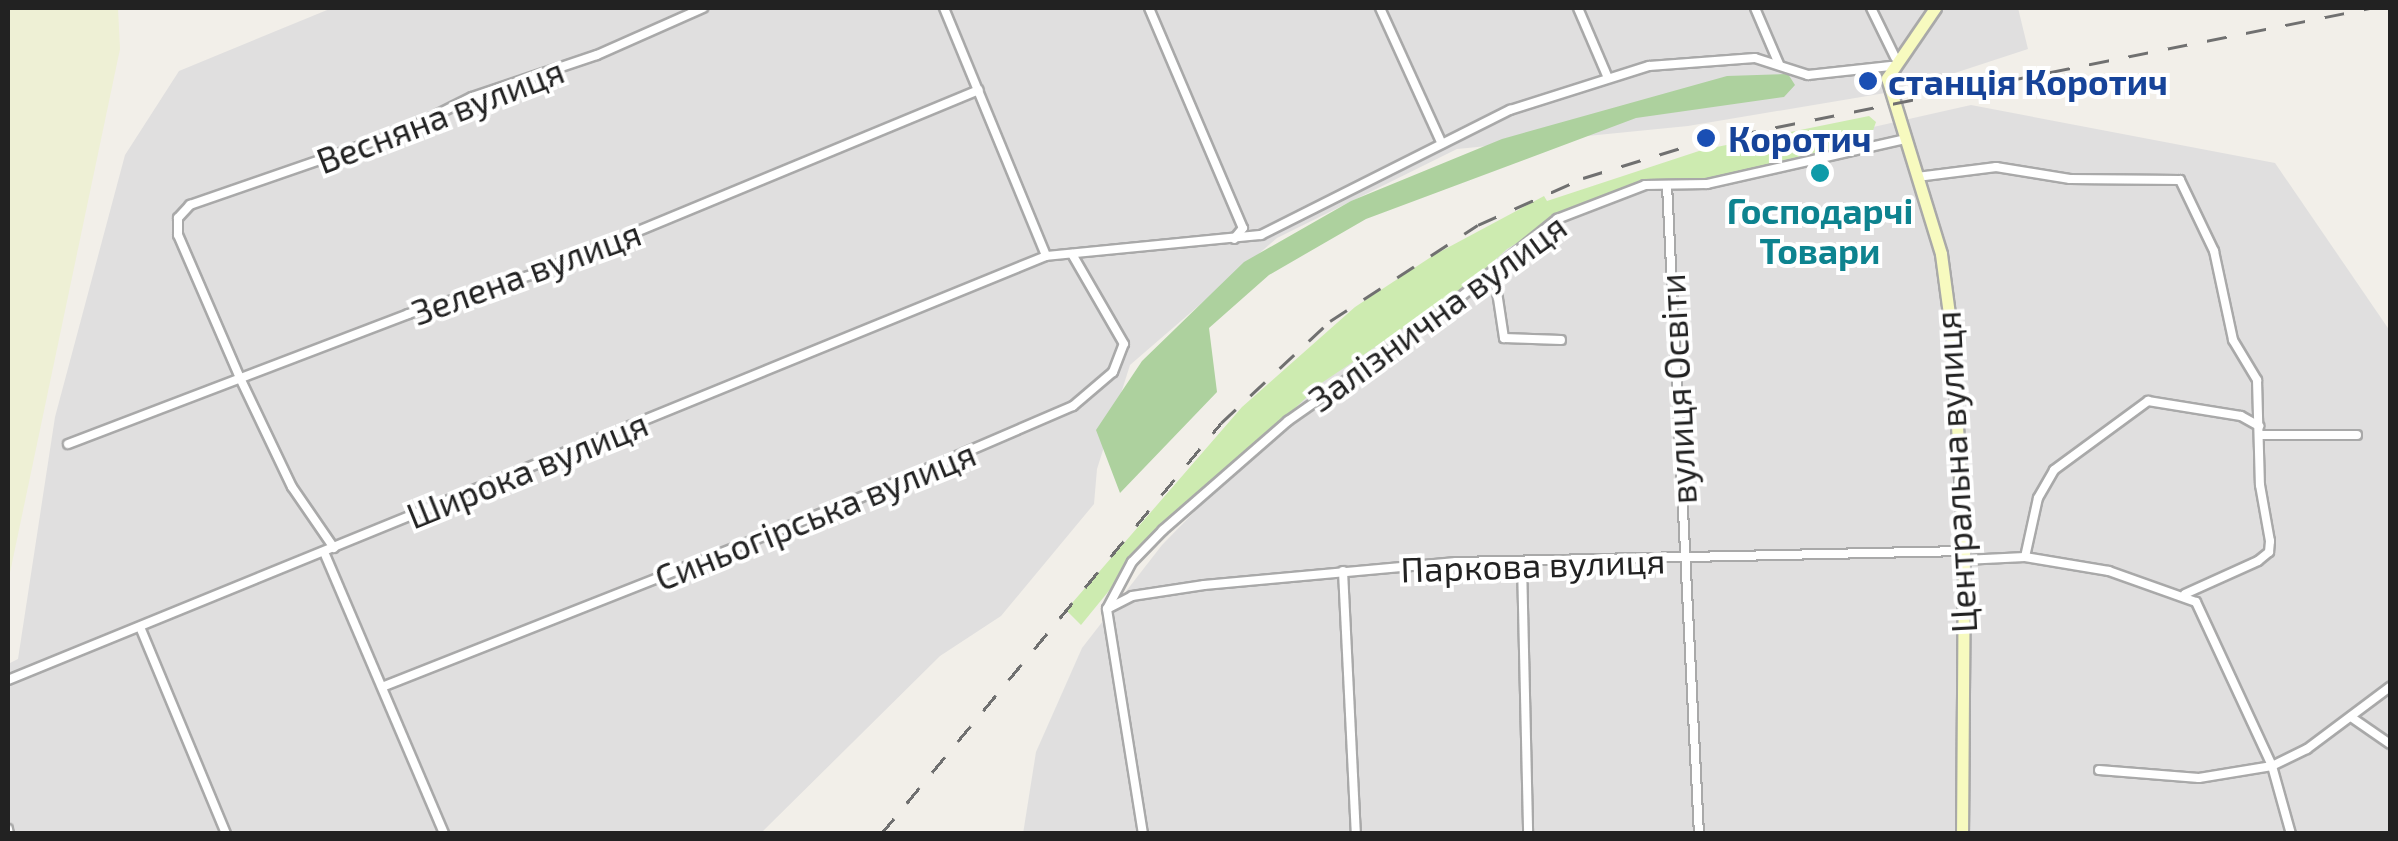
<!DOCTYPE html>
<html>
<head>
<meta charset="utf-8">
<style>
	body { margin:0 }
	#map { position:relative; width:2398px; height:841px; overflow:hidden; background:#f2efe9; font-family:"Exo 2",sans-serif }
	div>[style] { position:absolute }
	.residential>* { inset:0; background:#e0dfdf }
	.farmland>* { inset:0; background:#eef0d5 }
	.grass>* { inset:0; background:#cdebb0 }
	.forest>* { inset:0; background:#add19e }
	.roads { filter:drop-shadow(2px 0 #a9a9a9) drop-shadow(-2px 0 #a9a9a9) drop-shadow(0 2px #a9a9a9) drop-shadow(0 -2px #a9a9a9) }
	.street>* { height:8px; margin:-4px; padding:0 4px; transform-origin:4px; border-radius:4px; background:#fff }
	.secondary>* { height:11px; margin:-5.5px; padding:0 5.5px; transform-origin:5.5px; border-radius:5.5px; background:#f7fabf }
	.rail>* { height:2.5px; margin-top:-1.25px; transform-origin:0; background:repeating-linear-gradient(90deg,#707070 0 20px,transparent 0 40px) }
	.dots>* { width:28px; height:28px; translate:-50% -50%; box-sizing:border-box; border:5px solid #fff; border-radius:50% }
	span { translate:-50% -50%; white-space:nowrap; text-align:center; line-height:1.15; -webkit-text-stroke:8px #fff; paint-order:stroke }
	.transit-label { font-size:35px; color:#164399; font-weight:700 }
	.left { translate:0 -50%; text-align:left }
	.street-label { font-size:35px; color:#222 }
	.culture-label { font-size:35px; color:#0d838f; font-weight:700 }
	.frame { position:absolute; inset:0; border:10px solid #222; pointer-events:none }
</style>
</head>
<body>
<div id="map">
	<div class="residential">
		<div style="clip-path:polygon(332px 8px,2018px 8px,2028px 49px,1903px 90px,1688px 126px,1457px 149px,1277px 238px,1130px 365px,1097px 469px,1094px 504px,1001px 616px,940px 656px,761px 833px,8px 833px,8px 664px,18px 659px,55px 417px,125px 155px,179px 71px)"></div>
		<div style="clip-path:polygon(1971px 105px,2275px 163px,2390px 331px,2390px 833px,1023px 834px,1036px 752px,1082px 648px,1162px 545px,1322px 381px,1520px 232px,1732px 159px)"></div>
	</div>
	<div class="farmland">
		<div style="clip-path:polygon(8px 8px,118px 8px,120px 49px,8px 582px)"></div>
	</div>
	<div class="grass">
		<div style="clip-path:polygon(1869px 116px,1876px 122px,1870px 139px,1709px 179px,1661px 183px,1558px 218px,1507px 249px,1469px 284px,1323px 382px,1139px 554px,1081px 625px,1066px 610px,1242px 407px,1355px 307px,1434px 255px,1544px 196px,1547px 201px,1702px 150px)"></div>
	</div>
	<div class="forest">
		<div style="clip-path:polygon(1788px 74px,1795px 85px,1784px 97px,1636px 118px,1366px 219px,1269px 275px,1209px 328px,1217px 392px,1120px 493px,1096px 430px,1142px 361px,1244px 262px,1351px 201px,1502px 139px,1727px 76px)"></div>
	</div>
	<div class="roads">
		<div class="street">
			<div style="left:944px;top:8px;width:268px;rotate:67.6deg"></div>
			<div style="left:1149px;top:8px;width:239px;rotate:66.9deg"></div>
			<div style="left:1243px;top:228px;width:14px;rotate:129deg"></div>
			<div style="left:1380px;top:8px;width:149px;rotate:65.5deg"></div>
			<div style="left:1578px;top:8px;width:76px;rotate:66.8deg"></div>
			<div style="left:1755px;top:8px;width:61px;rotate:66.8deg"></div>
			<div style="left:1871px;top:8px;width:55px;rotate:63.9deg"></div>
			<div style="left:1917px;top:177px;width:80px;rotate:-7.2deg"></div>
			<div style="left:1996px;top:167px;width:75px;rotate:9.2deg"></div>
			<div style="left:2070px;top:179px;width:110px;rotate:0.5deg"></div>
			<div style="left:2180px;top:180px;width:79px;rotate:64.4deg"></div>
			<div style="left:2214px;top:251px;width:91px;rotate:77.9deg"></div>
			<div style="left:2233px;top:340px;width:47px;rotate:59deg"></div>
			<div style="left:2257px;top:380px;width:105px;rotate:88.4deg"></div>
			<div style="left:2260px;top:485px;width:57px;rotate:79.9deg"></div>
			<div style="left:2270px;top:541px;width:11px;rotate:95deg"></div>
			<div style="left:2269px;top:552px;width:14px;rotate:141deg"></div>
			<div style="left:2258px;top:561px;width:80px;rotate:155.7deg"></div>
			<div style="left:1667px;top:185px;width:650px;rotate:87.18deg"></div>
			<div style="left:1494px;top:272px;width:67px;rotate:81.4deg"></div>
			<div style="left:1504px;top:338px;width:57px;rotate:2deg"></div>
			<div style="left:2260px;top:435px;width:97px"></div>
			<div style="left:68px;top:444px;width:364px;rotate:-20.9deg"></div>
			<div style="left:408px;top:314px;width:135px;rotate:-17.6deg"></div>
			<div style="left:537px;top:273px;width:478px;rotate:-22.5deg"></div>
			<div style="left:334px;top:548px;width:74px;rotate:-124.5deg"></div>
			<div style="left:292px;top:487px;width:121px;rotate:-115.5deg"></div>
			<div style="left:240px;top:378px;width:156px;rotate:-113.4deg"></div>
			<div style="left:178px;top:235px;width:17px;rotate:-90deg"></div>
			<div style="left:178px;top:218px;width:18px;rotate:-47deg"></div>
			<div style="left:190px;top:205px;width:229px;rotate:-19.1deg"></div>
			<div style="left:406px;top:130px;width:74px;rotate:-26.6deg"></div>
			<div style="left:472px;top:97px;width:132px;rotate:-18.6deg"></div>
			<div style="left:597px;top:55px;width:116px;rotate:-23.9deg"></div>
			<div style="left:324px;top:552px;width:306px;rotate:66.9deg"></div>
			<div style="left:2025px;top:557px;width:60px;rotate:-77.6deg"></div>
			<div style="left:2038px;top:498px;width:32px;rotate:-60deg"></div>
			<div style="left:2054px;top:470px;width:117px;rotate:-36.3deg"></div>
			<div style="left:2148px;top:401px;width:94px;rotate:9.2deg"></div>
			<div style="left:2241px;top:416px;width:21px;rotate:29deg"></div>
			<div style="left:1964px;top:560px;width:61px;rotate:-2.8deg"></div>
			<div style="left:2025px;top:557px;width:85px;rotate:9.5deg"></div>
			<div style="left:2109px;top:571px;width:92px;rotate:19.6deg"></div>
			<div style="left:2196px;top:602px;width:181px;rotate:65.1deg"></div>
			<div style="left:2272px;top:766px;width:71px;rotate:74.4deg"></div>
			<div style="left:1522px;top:563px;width:271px;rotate:88.7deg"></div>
			<div style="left:1343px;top:571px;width:263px;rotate:87.2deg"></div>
			<div style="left:1107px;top:609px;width:28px;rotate:-27deg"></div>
			<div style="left:1132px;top:596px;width:73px;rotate:-8.7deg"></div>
			<div style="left:1204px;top:585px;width:253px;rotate:-5.2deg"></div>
			<div style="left:1456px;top:562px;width:508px;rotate:-1.24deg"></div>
			<div style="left:140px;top:627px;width:224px;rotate:67.4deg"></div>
			<div style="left:8px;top:680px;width:1121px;rotate:-22.22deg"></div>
			<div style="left:1046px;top:256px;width:216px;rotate:-5.6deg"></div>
			<div style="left:1261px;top:235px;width:279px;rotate:-26.7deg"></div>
			<div style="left:1510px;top:110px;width:146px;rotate:-17.6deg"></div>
			<div style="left:1649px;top:66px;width:106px;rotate:-4.3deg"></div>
			<div style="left:1755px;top:58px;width:56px;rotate:17.8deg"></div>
			<div style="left:1808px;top:75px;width:83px;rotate:-6.2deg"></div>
			<div style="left:382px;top:687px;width:503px;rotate:-21.57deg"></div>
			<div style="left:850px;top:502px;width:243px;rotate:-23.3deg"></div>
			<div style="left:1073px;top:406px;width:52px;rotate:-40.4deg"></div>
			<div style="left:1113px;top:372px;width:30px;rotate:-69deg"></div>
			<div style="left:1124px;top:344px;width:104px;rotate:-120deg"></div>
			<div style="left:2351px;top:717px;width:47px;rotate:34.7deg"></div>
			<div style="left:2099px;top:770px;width:100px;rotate:4.6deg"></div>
			<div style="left:2199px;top:778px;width:74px;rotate:-9.3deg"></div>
			<div style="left:2272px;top:766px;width:39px;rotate:-26deg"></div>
			<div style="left:2307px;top:749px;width:104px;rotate:-36.8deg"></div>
			<div style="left:8px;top:829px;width:5px;rotate:79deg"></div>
			<div style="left:1143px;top:834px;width:228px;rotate:-99.1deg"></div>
			<div style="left:1107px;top:609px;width:53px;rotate:-62deg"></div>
			<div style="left:1132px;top:562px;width:45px;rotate:-45.9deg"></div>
			<div style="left:1163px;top:530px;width:166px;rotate:-41.1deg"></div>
			<div style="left:1288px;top:421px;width:176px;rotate:-35deg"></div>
			<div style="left:1432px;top:320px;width:161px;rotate:-38.9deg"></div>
			<div style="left:1557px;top:219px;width:94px;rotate:-21.1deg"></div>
			<div style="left:1645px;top:185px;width:62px;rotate:-0.9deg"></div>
			<div style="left:1707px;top:184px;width:199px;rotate:-12.8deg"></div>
		</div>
		<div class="secondary">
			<div style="left:1935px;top:8px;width:85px;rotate:124.4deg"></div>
			<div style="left:1887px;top:78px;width:184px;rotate:72.9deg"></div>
			<div style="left:1941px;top:254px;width:83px;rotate:82.4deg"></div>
			<div style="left:1952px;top:336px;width:215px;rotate:86.8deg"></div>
			<div style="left:1964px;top:551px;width:283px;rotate:90.4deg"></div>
		</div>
	</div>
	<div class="rail">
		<div style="left:881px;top:834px;width:533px;rotate:-50.4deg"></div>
		<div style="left:1221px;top:423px;width:149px;rotate:-43.1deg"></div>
		<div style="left:1330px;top:321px;width:176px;rotate:-33deg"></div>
		<div style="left:1478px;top:225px;width:115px;rotate:-24.1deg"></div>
		<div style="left:1583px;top:178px;width:119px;rotate:-17.1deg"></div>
		<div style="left:1697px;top:143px;width:686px;rotate:-11.34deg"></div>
	</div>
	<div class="dots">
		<div style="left:1868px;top:81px;background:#1a4fb4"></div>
		<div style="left:1706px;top:138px;background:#1a4fb4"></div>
		<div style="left:1820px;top:173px;background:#0f9aa8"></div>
	</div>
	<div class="transit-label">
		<span class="left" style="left:1888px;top:81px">станція Коротич</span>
		<span class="left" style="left:1728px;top:138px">Коротич</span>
	</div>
	<div class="street-label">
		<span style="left:440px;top:115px;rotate:-21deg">Весняна вулиця</span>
		<span style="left:526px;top:272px;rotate:-20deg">Зелена вулиця</span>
		<span style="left:1437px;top:312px;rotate:-36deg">Залізнична вулиця</span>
		<span style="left:1677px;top:389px;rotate:-93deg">вулиця Освіти</span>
		<span style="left:527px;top:469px;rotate:-22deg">Широка вулиця</span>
		<span style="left:1955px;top:472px;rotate:-93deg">Центральна вулиця</span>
		<span style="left:815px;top:515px;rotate:-22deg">Синьогірська вулиця</span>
		<span style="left:1533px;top:564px;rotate:-2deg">Паркова вулиця</span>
	</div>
	<div class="culture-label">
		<span style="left:1820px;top:230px">Господарчі<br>Товари</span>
	</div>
	<div class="frame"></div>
</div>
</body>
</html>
